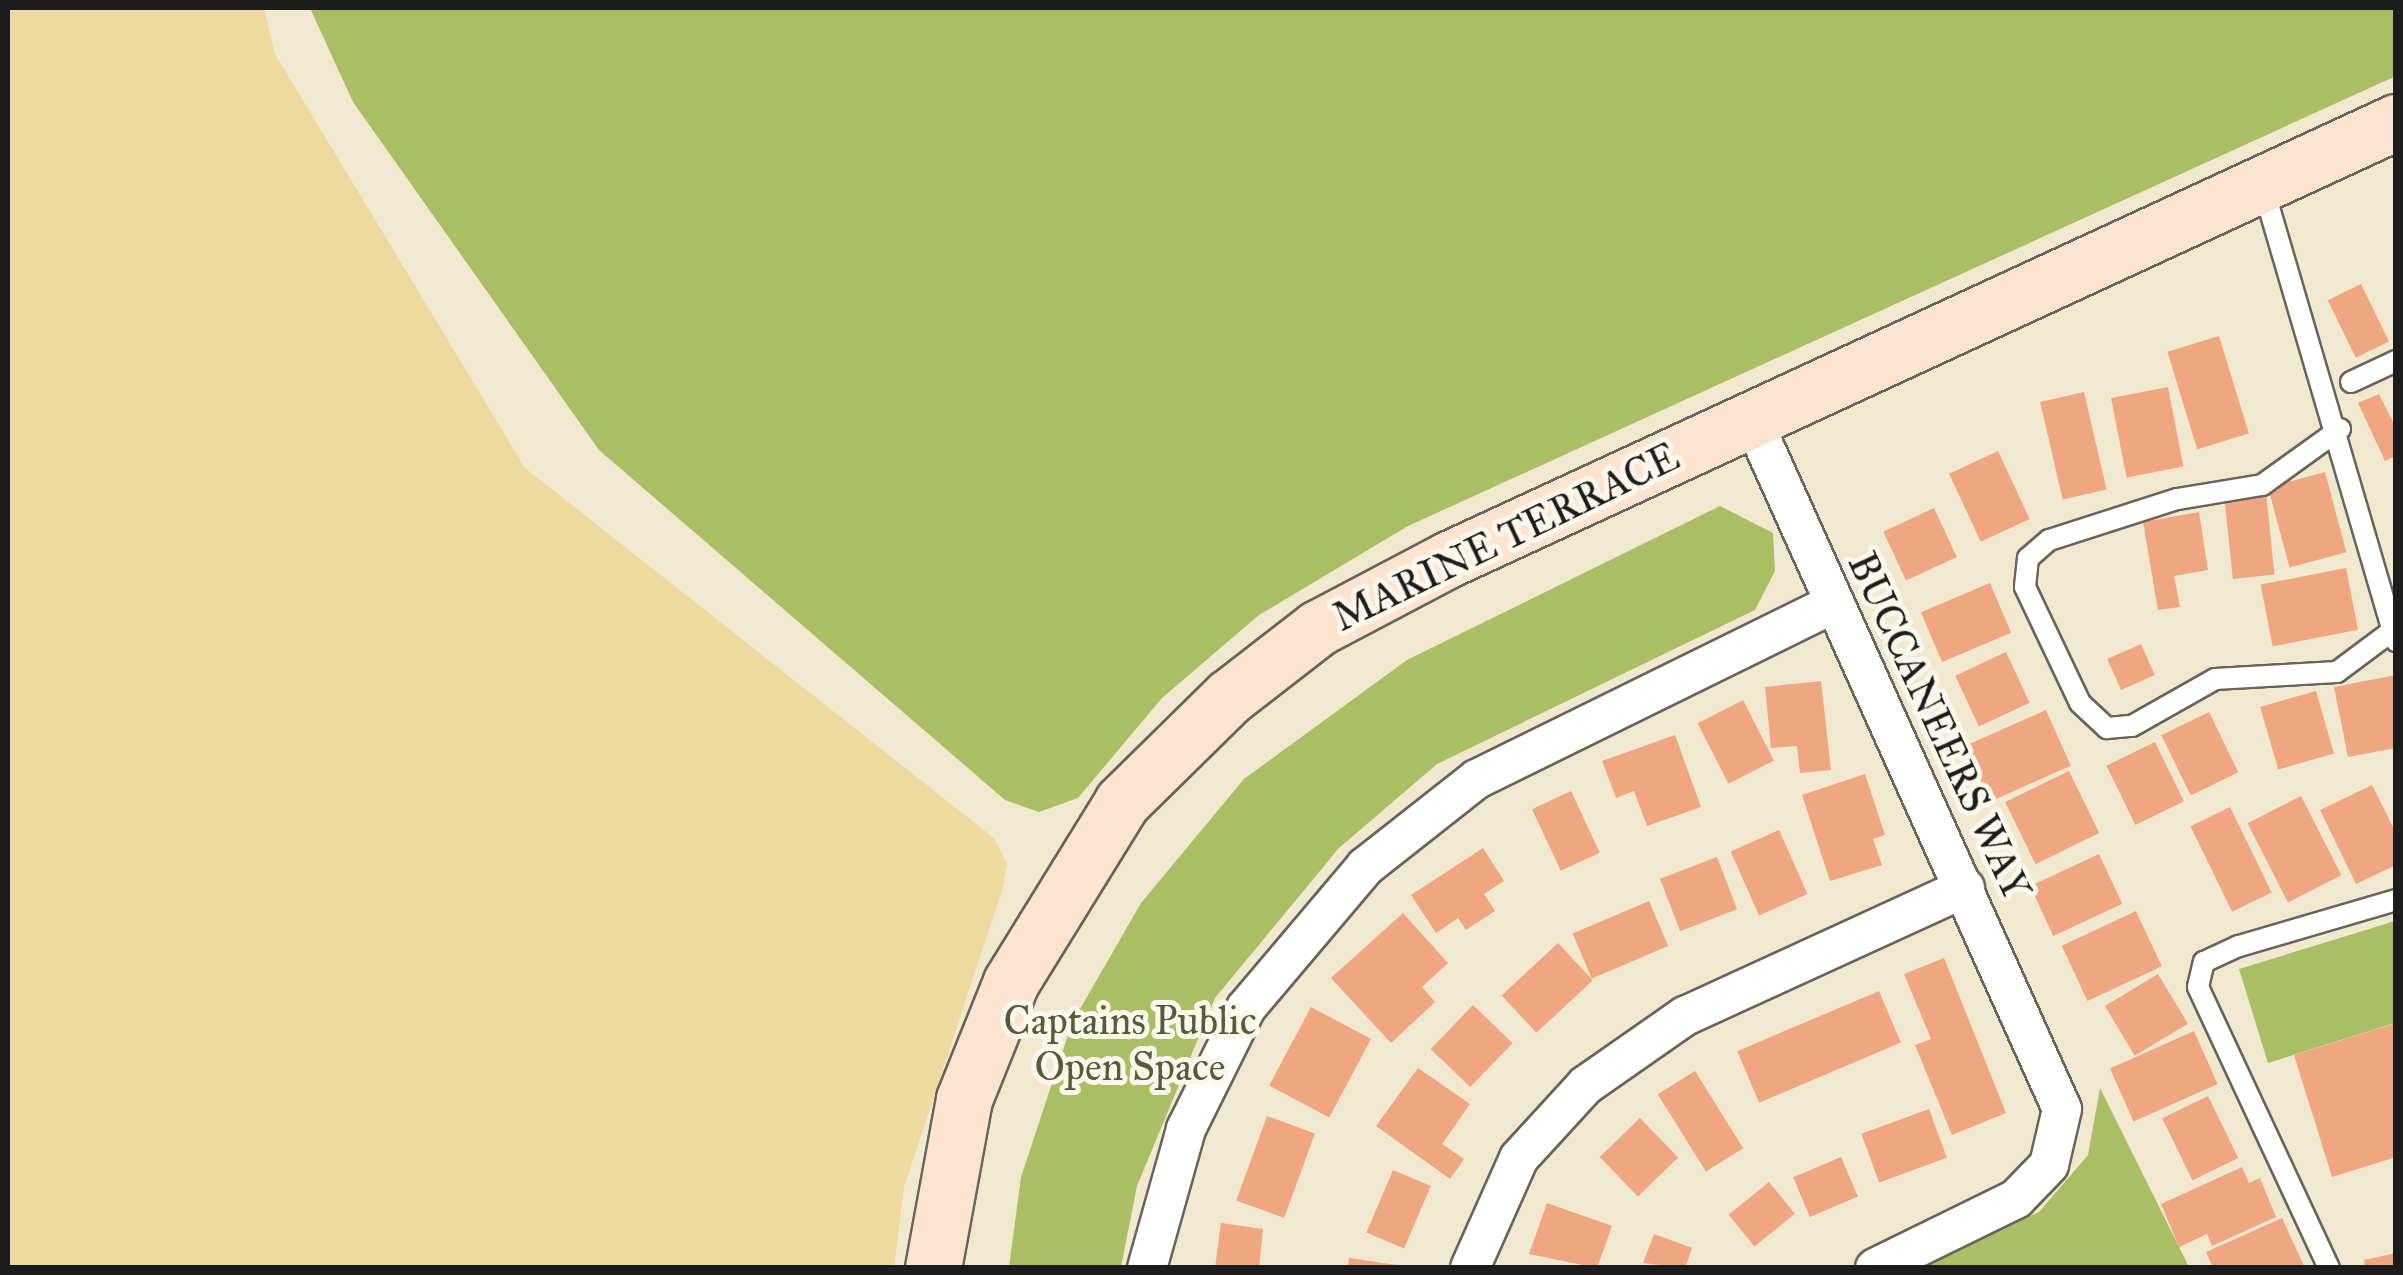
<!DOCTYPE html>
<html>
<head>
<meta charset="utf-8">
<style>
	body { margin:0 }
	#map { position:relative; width:2403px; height:1275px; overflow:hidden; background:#f1e9cf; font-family:"IM FELL Great Primer",serif }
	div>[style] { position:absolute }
	.green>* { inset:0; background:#aabf63 }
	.sand>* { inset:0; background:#eeda9e }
	.building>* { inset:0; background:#f1a682; transform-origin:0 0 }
	.roads { filter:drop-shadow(2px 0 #67645b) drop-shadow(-2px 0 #67645b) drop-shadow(0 2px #67645b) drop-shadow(0 -2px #67645b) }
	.lane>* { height:20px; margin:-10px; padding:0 10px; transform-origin:10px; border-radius:10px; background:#fff }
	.street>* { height:38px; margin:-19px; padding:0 19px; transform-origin:19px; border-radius:19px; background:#fff }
	.secondary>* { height:55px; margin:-27.5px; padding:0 27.5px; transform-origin:27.5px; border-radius:27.5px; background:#fde4d0 }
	span { translate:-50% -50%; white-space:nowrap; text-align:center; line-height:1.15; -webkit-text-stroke:10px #fbf7ec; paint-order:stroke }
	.street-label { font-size:40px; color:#1c1c1c }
	.park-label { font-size:40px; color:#555d38 }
	.frame { position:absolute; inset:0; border:10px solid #1c1c1c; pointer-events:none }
</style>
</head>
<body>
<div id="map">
	<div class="green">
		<div style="clip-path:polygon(310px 8px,2395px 8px,2396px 76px,1408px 526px,1259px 615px,1162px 698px,1078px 798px,1039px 812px,1005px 800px,599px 450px,353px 102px)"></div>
		<div style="clip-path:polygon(1720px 506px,1773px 533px,1775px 571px,1755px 610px,1437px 764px,1339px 848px,1215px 998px,1137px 1186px,1121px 1267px,1009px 1267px,1021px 1177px,1072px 1023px,1141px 903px,1244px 779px,1407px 660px)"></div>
		<div style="clip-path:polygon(2395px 921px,2395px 1023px,2268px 1063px,2239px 969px)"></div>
		<div style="clip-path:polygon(2100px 1088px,2189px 1267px,1920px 1267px,2039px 1212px,2088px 1155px)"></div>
	</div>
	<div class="sand">
		<div style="clip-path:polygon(8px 8px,264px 8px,275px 54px,525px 468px,994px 838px,1007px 864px,1002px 891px,904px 1187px,894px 1267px,8px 1267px)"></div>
	</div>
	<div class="building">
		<div style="left:2361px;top:284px;width:64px;height:37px;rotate:64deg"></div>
		<div style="left:2219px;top:336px;width:102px;height:54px;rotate:73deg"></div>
		<div style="left:2168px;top:387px;width:81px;height:58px;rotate:79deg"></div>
		<div style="left:2084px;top:392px;width:100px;height:45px;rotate:77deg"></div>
		<div style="clip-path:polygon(2379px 394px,2396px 428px,2396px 456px,2385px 461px,2358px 403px)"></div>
		<div style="left:1998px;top:451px;width:75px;height:54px;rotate:65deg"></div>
		<div style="left:2325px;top:472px;width:83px;height:59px;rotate:75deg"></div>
		<div style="left:2266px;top:493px;width:82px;height:42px;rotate:84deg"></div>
		<div style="left:1934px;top:508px;width:54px;height:56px;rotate:65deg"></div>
		<div style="clip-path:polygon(2199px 512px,2208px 570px,2174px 576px,2180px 607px,2158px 610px,2143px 522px)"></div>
		<div style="left:2346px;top:568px;width:63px;height:87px;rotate:79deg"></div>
		<div style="left:1990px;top:583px;width:54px;height:75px;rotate:67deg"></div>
		<div style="left:2141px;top:644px;width:34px;height:37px;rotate:66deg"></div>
		<div style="left:2006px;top:652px;width:56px;height:56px;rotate:65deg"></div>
		<div style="clip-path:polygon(2396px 675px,2396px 748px,2348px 757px,2334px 687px)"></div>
		<div style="clip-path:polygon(1821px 681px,1831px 770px,1800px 773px,1797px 746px,1771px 748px,1765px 687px)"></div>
		<div style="left:2316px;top:691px;width:65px;height:58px;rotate:74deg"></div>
		<div style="left:1743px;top:700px;width:68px;height:51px;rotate:63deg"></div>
		<div style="left:2046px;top:710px;width:61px;height:88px;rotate:66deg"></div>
		<div style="left:2209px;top:712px;width:67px;height:53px;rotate:64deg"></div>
		<div style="clip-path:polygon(1675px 735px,1701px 807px,1647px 826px,1634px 791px,1616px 798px,1602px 761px)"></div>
		<div style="left:2155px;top:742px;width:66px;height:54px;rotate:64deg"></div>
		<div style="left:2069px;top:771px;width:69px;height:71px;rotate:64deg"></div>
		<div style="clip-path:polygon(1865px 774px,1885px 835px,1873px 839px,1882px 865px,1830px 881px,1802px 795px)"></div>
		<div style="clip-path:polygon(2372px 785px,2396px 833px,2396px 865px,2356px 884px,2320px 810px)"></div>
		<div style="left:1571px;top:791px;width:68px;height:43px;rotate:65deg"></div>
		<div style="left:2301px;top:796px;width:89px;height:60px;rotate:63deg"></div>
		<div style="left:2230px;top:807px;width:95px;height:44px;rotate:64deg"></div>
		<div style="left:1779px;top:830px;width:70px;height:53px;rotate:66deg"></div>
		<div style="clip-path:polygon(1483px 848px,1504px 881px,1484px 894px,1495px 911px,1466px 930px,1458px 918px,1436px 933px,1411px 895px)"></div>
		<div style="left:2099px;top:854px;width:55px;height:76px;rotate:65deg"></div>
		<div style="left:1717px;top:857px;width:56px;height:61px;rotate:69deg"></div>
		<div style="left:1649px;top:901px;width:49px;height:83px;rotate:67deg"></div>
		<div style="left:2136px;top:911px;width:61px;height:82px;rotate:65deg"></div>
		<div style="clip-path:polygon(1403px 913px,1448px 963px,1422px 987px,1435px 1002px,1391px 1043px,1331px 978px)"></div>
		<div style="left:1558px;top:943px;width:51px;height:77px;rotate:47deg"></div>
		<div style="clip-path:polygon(1944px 958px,2006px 1113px,1952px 1135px,1915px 1045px,1931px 1039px,1904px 974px)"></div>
		<div style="left:2158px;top:974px;width:58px;height:62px;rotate:59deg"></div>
		<div style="left:1879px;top:991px;width:56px;height:154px;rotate:67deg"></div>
		<div style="left:1473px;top:1005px;width:55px;height:61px;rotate:44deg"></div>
		<div style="left:1311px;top:1007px;width:68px;height:89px;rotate:28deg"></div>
		<div style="clip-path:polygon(2396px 1023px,2396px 1157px,2332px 1177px,2294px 1055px)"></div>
		<div style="left:2194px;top:1031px;width:58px;height:92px;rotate:66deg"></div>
		<div style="clip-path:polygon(1418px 1068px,1470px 1104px,1442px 1144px,1464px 1159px,1450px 1179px,1376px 1126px)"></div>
		<div style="left:1695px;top:1071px;width:91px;height:44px;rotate:58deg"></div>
		<div style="left:2208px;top:1096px;width:69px;height:51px;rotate:64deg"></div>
		<div style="left:1929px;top:1109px;width:52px;height:72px;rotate:70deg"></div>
		<div style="left:1267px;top:1116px;width:51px;height:90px;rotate:20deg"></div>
		<div style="left:1640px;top:1118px;width:55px;height:56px;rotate:46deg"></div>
		<div style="left:1841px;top:1157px;width:43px;height:52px;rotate:67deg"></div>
		<div style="clip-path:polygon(2242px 1167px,2249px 1183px,2260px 1178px,2276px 1217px,2212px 1246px,2207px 1234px,2179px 1247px,2161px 1204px)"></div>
		<div style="left:1393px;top:1170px;width:41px;height:68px;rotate:23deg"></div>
		<div style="left:1769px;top:1182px;width:41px;height:52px;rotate:51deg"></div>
		<div style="clip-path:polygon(1547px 1203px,1612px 1226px,1597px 1268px,1529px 1254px)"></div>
		<div style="clip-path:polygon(2282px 1218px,2305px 1268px,2213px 1268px,2206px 1252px)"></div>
		<div style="clip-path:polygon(1221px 1223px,1263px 1229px,1259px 1268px,1215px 1268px)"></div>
		<div style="clip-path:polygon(1654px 1234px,1692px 1248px,1685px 1268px,1643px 1263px)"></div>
		<div style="clip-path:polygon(2396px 1253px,2396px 1268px,2365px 1268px,2364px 1260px)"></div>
		<div style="clip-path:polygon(1349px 1258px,1397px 1265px,1397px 1268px,1348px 1268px)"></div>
	</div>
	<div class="roads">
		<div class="lane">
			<div style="left:2263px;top:187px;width:473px;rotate:73.7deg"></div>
			<div style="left:2351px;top:382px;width:50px;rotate:-25deg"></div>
			<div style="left:2340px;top:429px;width:96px;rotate:144.3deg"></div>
			<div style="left:2262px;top:485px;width:86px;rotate:170.6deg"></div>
			<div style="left:2177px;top:499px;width:134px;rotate:162.2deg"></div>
			<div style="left:2049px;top:540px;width:28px;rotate:139deg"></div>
			<div style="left:2028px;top:558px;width:29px;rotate:96deg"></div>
			<div style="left:2025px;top:587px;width:128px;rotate:64.6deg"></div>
			<div style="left:2080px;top:703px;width:37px;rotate:43deg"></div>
			<div style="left:2107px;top:728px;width:25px;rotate:-5deg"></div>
			<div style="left:2132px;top:726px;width:95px;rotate:-29.5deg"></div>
			<div style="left:2215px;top:679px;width:122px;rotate:-3.3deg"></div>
			<div style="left:2337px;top:672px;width:69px;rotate:-36.7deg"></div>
			<div style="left:2329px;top:1268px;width:310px;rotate:-115deg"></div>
			<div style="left:2198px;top:987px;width:26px;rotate:-77deg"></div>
			<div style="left:2204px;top:962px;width:38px;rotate:-25deg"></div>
			<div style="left:2239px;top:946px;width:164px;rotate:-16.3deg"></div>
		</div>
		<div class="street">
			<div style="left:1752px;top:419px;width:756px;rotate:65.81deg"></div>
			<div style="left:2062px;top:1109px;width:57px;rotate:103.1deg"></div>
			<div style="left:2049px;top:1165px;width:47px;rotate:134.1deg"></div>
			<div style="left:2016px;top:1199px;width:157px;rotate:153.9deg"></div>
			<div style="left:1147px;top:1268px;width:144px;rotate:-74.3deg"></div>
			<div style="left:1186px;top:1129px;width:135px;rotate:-63.6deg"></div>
			<div style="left:1246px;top:1008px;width:185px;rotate:-49.8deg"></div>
			<div style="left:1365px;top:867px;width:142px;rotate:-38.2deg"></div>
			<div style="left:1477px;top:779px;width:397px;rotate:-26.2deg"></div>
			<div style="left:1470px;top:1268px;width:120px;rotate:-66deg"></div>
			<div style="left:1519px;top:1158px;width:99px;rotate:-47.5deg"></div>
			<div style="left:1586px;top:1085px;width:121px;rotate:-34.9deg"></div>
			<div style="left:1685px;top:1016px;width:308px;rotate:-24.6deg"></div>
		</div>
		<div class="secondary">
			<div style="left:933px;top:1268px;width:172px;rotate:-79.6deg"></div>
			<div style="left:964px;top:1099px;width:126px;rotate:-68.1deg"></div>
			<div style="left:1011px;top:982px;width:211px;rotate:-58.3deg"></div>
			<div style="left:1122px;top:802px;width:150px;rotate:-44.5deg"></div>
			<div style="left:1229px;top:697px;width:113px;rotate:-37.8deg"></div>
			<div style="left:1318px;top:628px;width:148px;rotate:-27.8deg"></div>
			<div style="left:1449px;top:559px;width:1043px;rotate:-24.77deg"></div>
		</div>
	</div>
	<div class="street-label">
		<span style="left:1506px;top:537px;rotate:-26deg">MARINE TERRACE</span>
		<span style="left:1939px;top:726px;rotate:65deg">BUCCANEERS WAY</span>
	</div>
	<div class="park-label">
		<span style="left:1130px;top:1044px">Captains Public<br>Open Space</span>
	</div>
	<div class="frame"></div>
</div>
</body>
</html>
